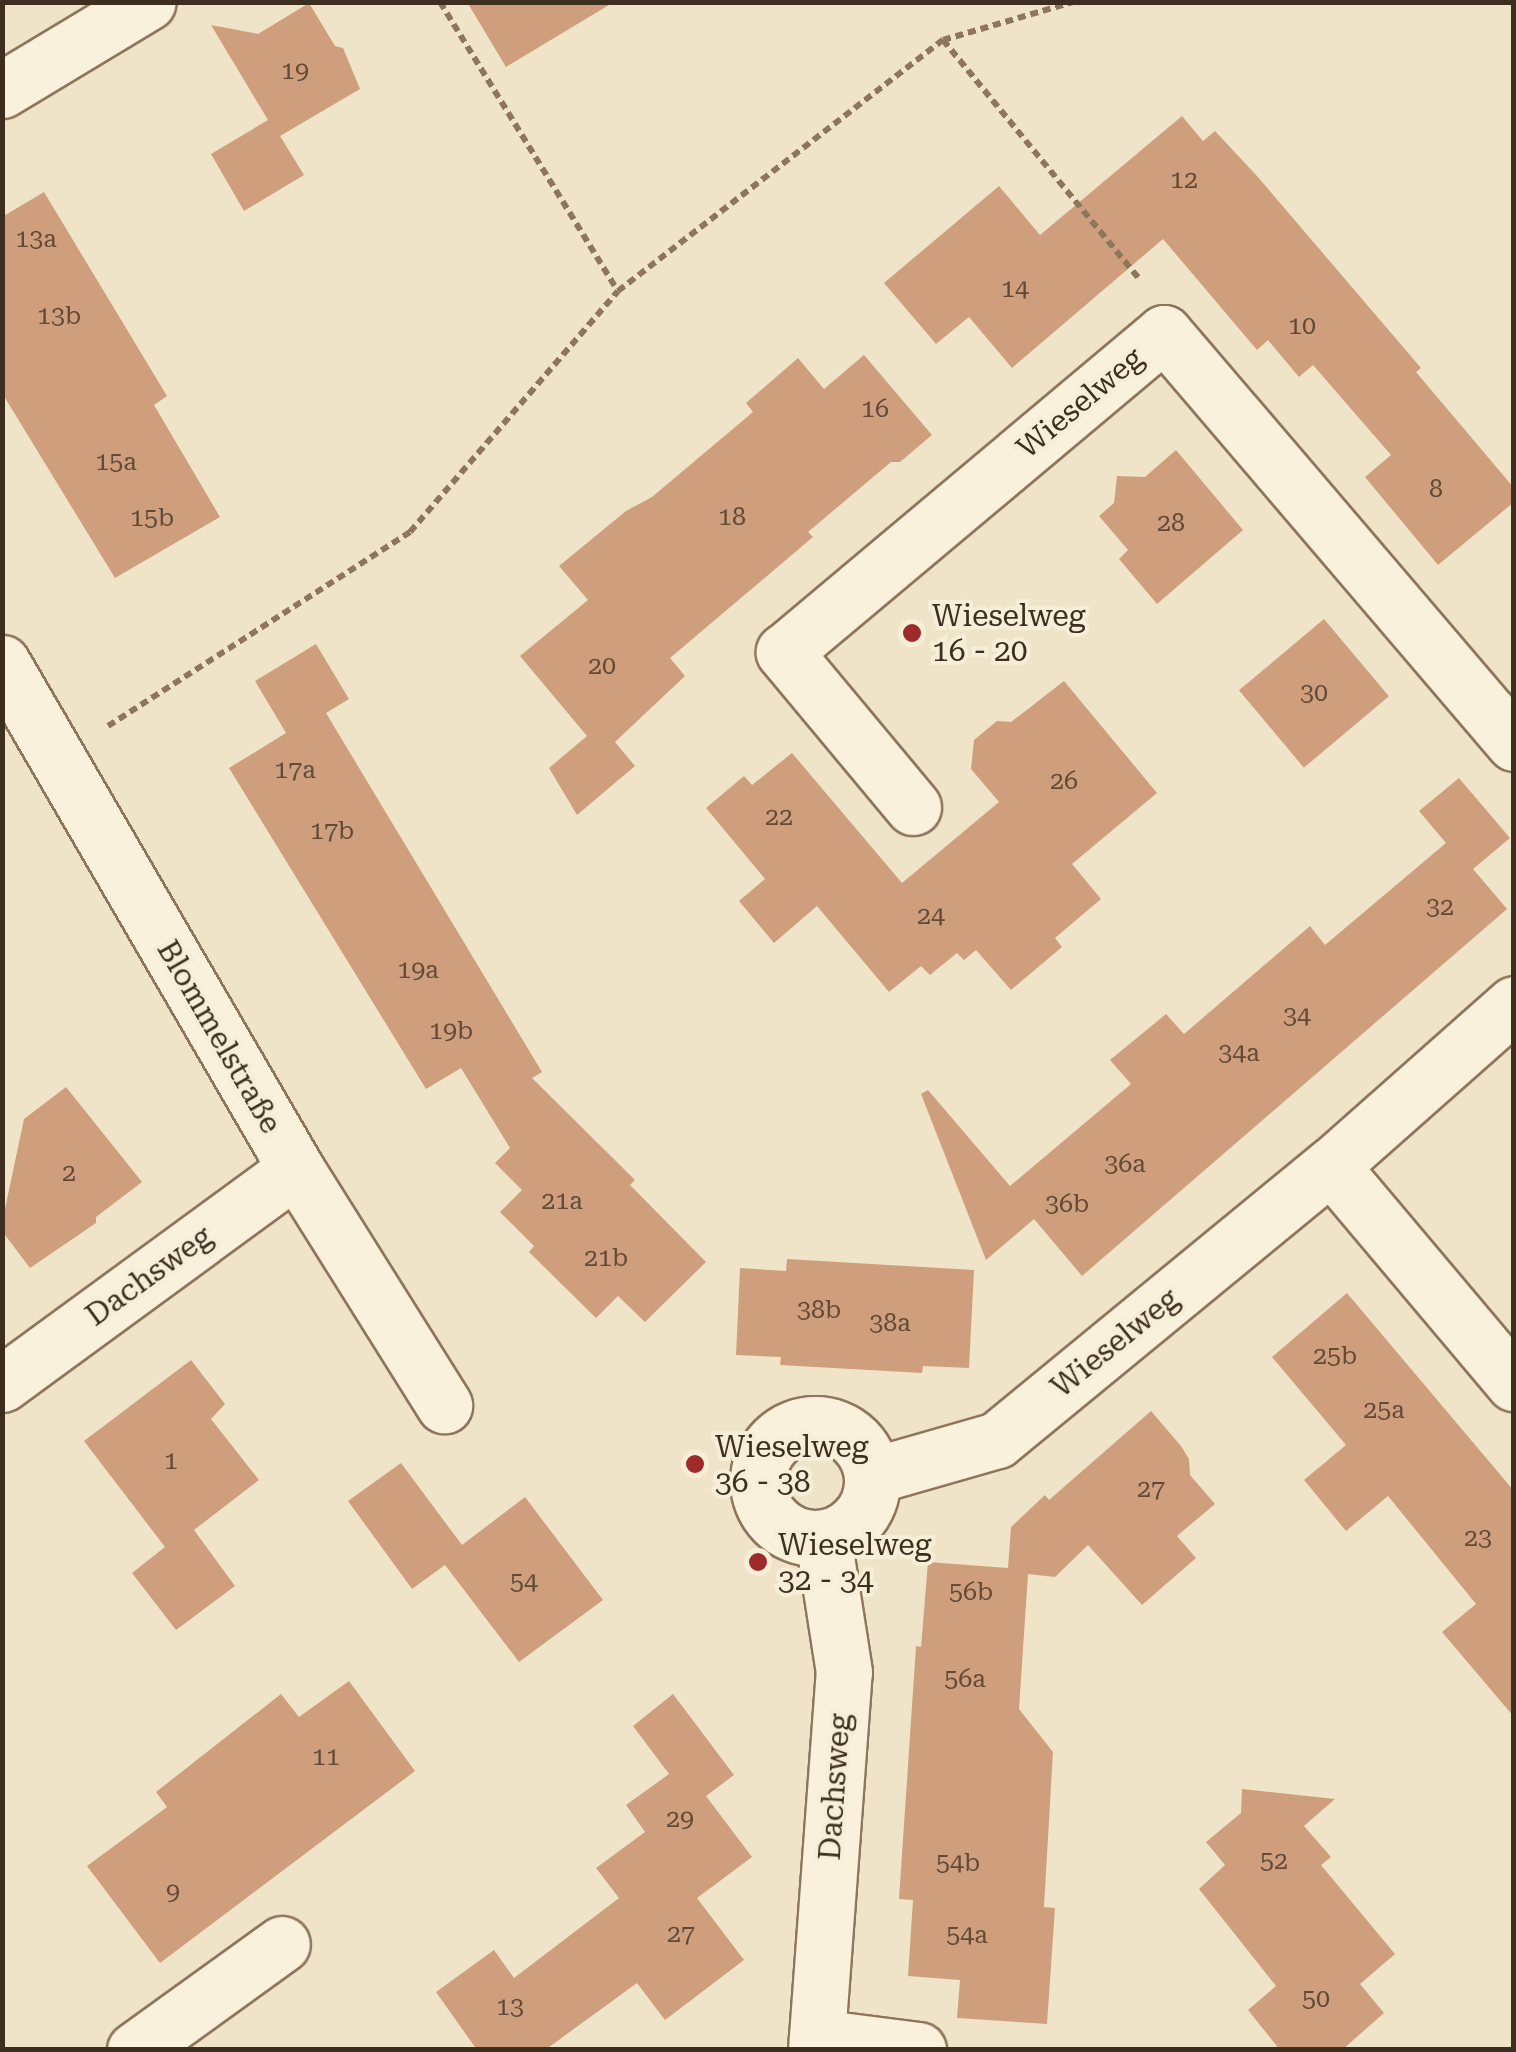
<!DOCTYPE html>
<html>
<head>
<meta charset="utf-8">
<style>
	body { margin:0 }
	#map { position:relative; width:1516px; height:2052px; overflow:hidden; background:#f0e4c8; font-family:"Roboto Serif",serif }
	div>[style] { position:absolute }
	.building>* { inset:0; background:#cf9f7d; transform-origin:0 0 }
	.path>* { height:6px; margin-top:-3px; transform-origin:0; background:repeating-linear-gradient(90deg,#8d765c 0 8px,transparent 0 13px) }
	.roads { filter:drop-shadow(2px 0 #8d765c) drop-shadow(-2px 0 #8d765c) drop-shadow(0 2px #8d765c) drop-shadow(0 -2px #8d765c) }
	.street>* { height:55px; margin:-27.5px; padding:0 27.5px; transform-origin:27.5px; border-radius:27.5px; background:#faf1dc }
	.street>.ring { margin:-27.5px; padding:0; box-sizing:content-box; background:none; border:55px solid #faf1dc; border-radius:50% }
	.dots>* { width:28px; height:28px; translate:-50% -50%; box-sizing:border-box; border:5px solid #f7eed8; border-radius:50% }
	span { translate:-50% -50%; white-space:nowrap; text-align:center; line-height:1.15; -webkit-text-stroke:8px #f7eed8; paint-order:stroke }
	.number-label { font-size:25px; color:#624a37 }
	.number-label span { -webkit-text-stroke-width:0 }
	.street-label { font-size:30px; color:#3d2e20 }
	.poi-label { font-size:30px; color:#3d2e20 }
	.left { translate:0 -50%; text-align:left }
	.frame { position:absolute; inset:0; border:5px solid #3d2e20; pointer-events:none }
</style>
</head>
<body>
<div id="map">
	<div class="building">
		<div style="clip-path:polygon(467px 2px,614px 2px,506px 67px)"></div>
		<div style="clip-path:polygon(309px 3px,335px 46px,343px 48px,360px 89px,280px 136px,304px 175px,244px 211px,211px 154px,268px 120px,211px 25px,258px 34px)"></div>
		<div style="clip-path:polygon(1182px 116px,1203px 141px,1215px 131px,1257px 176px,1421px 368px,1416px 372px,1514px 488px,1514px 502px,1438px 565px,1365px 477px,1391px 455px,1313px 365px,1299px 377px,1268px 340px,1257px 350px,1163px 239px,1012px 368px,969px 317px,936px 344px,884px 283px,999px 186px,1040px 235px)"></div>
		<div style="clip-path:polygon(44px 192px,167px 396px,154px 405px,220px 517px,115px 578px,2px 393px,2px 217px)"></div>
		<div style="clip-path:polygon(864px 355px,932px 435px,900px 462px,891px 462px,808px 532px,813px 537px,670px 658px,685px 676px,615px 742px,635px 766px,577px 815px,549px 768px,587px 736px,520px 656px,588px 600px,559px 566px,626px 511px,652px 497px,753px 412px,746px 403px,798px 358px,824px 389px)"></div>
		<div style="clip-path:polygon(1176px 450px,1243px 530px,1157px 604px,1119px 559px,1128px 550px,1099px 516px,1114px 503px,1117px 476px,1145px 477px)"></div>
		<div style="left:1324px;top:619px;width:101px;height:111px;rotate:50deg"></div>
		<div style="clip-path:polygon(316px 644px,349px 699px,326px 713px,542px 1072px,532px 1078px,635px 1180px,630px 1185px,706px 1262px,645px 1322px,618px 1296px,596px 1318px,529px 1252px,534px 1246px,500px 1212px,522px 1190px,495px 1163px,510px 1148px,461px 1068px,426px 1089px,229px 768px,286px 733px,255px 681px)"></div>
		<div style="clip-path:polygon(1064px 681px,1157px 793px,1072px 864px,1101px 899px,1055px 938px,1062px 947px,1011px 990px,976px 950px,964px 960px,957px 953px,930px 975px,921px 966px,889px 992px,817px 906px,774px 943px,739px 901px,765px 879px,706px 808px,744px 776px,752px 785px,792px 753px,902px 883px,999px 802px,971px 769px,974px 740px,997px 721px,1011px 722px)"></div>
		<div style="clip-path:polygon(1459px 778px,1510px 838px,1473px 869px,1507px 909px,1082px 1276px,1034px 1219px,986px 1260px,921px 1094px,928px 1090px,1010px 1186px,1131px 1084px,1110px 1060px,1166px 1014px,1184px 1034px,1310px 926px,1325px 945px,1446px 843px,1419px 811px)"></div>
		<div style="clip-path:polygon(66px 1087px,142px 1182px,96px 1217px,96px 1223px,30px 1268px,2px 1231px,2px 1223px,24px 1119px)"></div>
		<div style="clip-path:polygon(787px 1259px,974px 1270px,969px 1368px,923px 1366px,922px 1373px,780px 1365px,781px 1357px,736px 1355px,740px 1268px,786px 1271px)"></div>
		<div style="clip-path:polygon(1347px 1293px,1514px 1491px,1514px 1717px,1442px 1632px,1476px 1604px,1388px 1496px,1346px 1531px,1304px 1480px,1346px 1445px,1272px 1357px)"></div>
		<div style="clip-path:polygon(191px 1360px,225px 1404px,211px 1419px,259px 1480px,194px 1530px,235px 1586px,176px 1630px,132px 1573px,165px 1547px,84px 1441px)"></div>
		<div style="clip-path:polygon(1151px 1411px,1181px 1446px,1189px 1459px,1190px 1475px,1215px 1504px,1177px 1536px,1196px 1558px,1142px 1605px,1088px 1545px,1055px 1577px,1028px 1574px,1019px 1709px,1053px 1752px,1044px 1907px,1055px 1908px,1047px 2024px,957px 2018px,960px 1980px,908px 1976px,913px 1900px,899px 1899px,916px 1646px,921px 1647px,928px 1562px,1008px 1568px,1011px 1527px,1045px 1495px,1049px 1500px)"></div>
		<div style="clip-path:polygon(401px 1463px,462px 1545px,525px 1497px,603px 1600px,519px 1662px,445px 1565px,412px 1589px,348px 1501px)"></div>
		<div style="clip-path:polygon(349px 1681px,415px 1771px,160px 1963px,87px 1866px,167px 1807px,156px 1792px,281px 1694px,299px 1717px)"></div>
		<div style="clip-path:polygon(673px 1694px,734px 1775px,706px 1796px,752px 1857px,697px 1898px,744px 1960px,665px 2020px,637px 1983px,545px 2050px,477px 2050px,436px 1992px,494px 1950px,514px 1978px,619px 1898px,596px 1868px,645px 1832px,626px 1805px,669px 1774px,633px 1726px)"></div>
		<div style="clip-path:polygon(1242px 1789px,1335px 1799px,1304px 1826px,1331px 1857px,1321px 1865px,1395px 1954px,1360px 1984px,1384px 2013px,1342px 2050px,1280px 2050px,1248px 2010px,1276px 1986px,1199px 1889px,1225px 1865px,1206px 1842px,1241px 1813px)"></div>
	</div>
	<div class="path">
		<div style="left:440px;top:2px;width:339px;rotate:58.4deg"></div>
		<div style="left:943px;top:40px;width:309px;rotate:50.6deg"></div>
		<div style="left:108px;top:726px;width:359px;rotate:-32.7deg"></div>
		<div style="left:410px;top:532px;width:318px;rotate:-49.2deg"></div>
		<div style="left:618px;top:291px;width:411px;rotate:-37.7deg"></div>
		<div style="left:943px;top:40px;width:135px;rotate:-16.3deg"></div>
	</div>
	<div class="roads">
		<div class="street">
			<div style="left:2px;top:90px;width:170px;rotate:-31.1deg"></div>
			<div style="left:2px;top:663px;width:585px;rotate:59.84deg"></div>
			<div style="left:296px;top:1169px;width:279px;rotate:57.9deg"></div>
			<div style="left:913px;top:807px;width:202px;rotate:-129.8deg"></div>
			<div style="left:784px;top:652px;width:496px;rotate:-40deg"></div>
			<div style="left:1164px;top:333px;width:539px;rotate:49.51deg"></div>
			<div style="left:1331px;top:1166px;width:284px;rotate:49.9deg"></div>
			<div style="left:2px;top:1384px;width:364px;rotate:-36.2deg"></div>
			<div class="ring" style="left:758px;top:1424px;width:59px;height:59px"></div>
			<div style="left:875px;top:1475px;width:127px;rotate:-16deg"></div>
			<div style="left:997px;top:1440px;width:432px;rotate:-39.4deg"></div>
			<div style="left:1331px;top:1166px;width:244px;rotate:-41.5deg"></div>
			<div style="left:817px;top:2037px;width:102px;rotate:7.3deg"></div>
			<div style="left:135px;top:2050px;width:181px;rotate:-35.8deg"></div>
			<div style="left:816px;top:2050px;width:379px;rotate:-85.8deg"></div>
			<div style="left:844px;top:1672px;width:136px;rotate:-98.9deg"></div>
		</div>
	</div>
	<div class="dots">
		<div style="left:912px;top:633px;background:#9e2a2b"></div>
		<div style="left:695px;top:1464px;background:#9e2a2b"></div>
		<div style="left:758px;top:1562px;background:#9e2a2b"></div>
	</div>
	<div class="number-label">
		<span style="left:295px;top:71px">19</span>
		<span style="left:1184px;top:180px">12</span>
		<span style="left:36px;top:239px">13a</span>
		<span style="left:1015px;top:289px">14</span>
		<span style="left:59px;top:316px">13b</span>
		<span style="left:1302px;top:326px">10</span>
		<span style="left:875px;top:409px">16</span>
		<span style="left:116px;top:462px">15a</span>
		<span style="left:1436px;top:489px">8</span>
		<span style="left:732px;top:517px">18</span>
		<span style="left:152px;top:518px">15b</span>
		<span style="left:1171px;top:523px">28</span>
		<span style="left:602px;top:666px">20</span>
		<span style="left:1314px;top:693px">30</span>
		<span style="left:295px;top:770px">17a</span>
		<span style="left:1064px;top:781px">26</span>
		<span style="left:779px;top:817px">22</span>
		<span style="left:332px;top:831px">17b</span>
		<span style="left:1440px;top:907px">32</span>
		<span style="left:931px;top:916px">24</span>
		<span style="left:418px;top:970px">19a</span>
		<span style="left:1297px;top:1016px">34</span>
		<span style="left:451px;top:1031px">19b</span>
		<span style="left:1239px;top:1053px">34a</span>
		<span style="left:1125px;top:1164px">36a</span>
		<span style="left:69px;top:1173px">2</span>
		<span style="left:562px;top:1201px">21a</span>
		<span style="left:1067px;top:1204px">36b</span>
		<span style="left:606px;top:1258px">21b</span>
		<span style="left:819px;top:1310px">38b</span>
		<span style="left:890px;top:1323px">38a</span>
		<span style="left:1335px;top:1356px">25b</span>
		<span style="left:1384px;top:1410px">25a</span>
		<span style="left:171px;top:1461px">1</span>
		<span style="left:1151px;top:1489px">27</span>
		<span style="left:1478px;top:1538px">23</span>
		<span style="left:524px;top:1582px">54</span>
		<span style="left:971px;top:1592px">56b</span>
		<span style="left:965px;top:1679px">56a</span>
		<span style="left:326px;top:1757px">11</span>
		<span style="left:680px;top:1819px">29</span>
		<span style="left:1274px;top:1861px">52</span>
		<span style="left:958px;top:1863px">54b</span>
		<span style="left:173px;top:1892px">9</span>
		<span style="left:681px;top:1934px">27</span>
		<span style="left:967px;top:1935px">54a</span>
		<span style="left:1316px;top:1999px">50</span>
		<span style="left:510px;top:2007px">13</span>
	</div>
	<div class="street-label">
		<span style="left:1080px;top:403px;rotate:-40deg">Wieselweg</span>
		<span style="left:219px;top:1037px;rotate:60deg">Blommelstraße</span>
		<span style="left:149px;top:1276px;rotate:-36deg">Dachsweg</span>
		<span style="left:1115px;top:1343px;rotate:-39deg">Wieselweg</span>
		<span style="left:835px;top:1787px;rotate:-86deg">Dachsweg</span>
	</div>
	<div class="poi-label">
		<span class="left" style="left:932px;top:633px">Wieselweg<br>16 - 20</span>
		<span class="left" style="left:715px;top:1464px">Wieselweg<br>36 - 38</span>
		<span class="left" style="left:778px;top:1562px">Wieselweg<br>32 - 34</span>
	</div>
	<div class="frame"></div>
</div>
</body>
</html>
